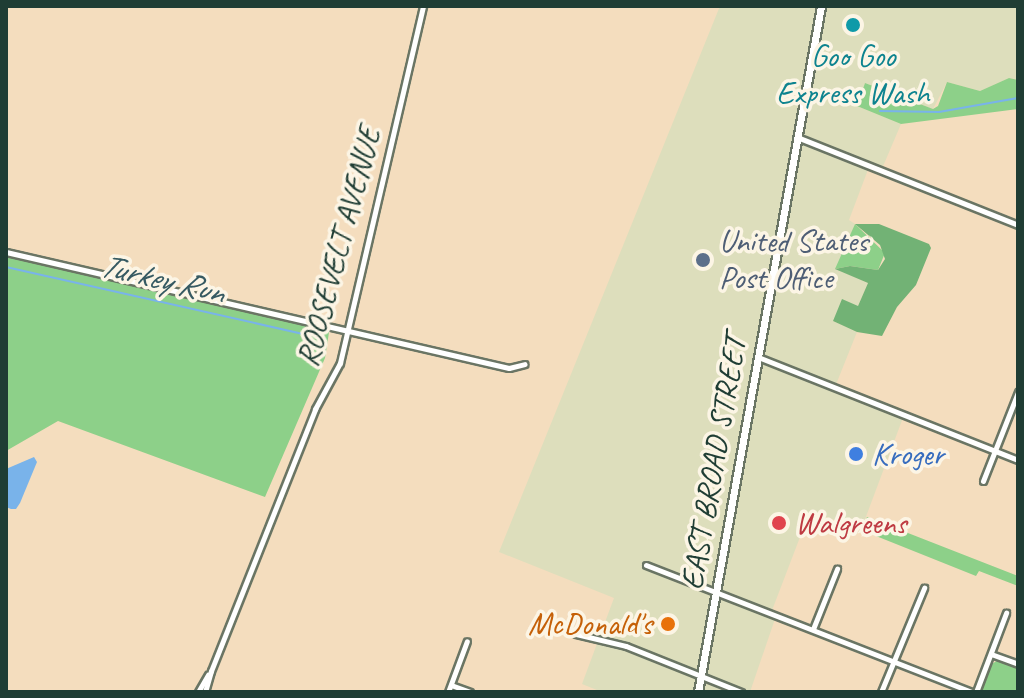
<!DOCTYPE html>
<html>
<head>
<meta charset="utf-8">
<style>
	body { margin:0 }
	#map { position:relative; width:1024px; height:698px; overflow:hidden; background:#f4ddbe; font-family:Caveat,sans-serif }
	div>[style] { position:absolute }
	.built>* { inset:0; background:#dddebc }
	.green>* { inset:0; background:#8dd089 }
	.forest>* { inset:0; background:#72b275 }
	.water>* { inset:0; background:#79b3ea }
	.stream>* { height:2px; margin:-1px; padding:0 1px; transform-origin:1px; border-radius:1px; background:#79b3ea }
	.roads { filter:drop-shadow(2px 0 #6a7564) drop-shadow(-2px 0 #6a7564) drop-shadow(0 2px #6a7564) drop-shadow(0 -2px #6a7564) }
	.minor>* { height:5px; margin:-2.5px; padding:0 2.5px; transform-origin:2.5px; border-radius:2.5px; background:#fff }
	.major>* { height:7px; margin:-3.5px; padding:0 3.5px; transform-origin:3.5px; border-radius:3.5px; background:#fff }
	.dots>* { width:22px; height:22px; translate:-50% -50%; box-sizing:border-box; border:4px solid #fcf5e5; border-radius:50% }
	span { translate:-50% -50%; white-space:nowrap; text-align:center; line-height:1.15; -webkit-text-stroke:7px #fcf5e5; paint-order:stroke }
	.culture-label { font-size:32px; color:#0d838f }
	.service-label { font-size:32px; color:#4e5e75 }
	.left { translate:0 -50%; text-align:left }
	.street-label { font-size:32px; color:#1f3d34 }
	.shop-label { font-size:32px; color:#366cbe }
	.health-label { font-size:32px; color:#be3a42 }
	.food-label { font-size:32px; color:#c56008 }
	.right { translate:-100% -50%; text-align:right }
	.water-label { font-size:34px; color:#365a62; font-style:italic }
	.frame { position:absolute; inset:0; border:8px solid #1f3d34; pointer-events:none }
</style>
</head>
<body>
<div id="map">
	<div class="built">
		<div style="clip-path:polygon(720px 6px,1018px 6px,1018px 80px,1009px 78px,980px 91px,947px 82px,933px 109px,865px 83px,857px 106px,901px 124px,881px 171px,869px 167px,849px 220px,855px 224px,836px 269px,868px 283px,858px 306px,833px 321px,857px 332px,835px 387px,904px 415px,861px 530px,810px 511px,771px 613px,776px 616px,750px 692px,732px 689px,730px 692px,602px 692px,582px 684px,614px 598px,499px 552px)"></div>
	</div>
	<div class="green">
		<div style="clip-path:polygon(1009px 78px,1018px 80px,1018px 109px,901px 124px,857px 106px,865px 83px,933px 109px,938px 106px,947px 82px,980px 91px)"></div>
		<div style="clip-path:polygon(855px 224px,885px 253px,878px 270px,850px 266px,835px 269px)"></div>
		<div style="clip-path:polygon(6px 252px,330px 326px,325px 358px,265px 497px,58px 421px,6px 451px)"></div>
		<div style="clip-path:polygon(867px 517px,1018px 576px,1018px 586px,979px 571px,976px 576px,861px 530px)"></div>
		<div style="clip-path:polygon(1000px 659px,1018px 666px,1018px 692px,981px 692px,990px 665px)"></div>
	</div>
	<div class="forest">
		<div style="clip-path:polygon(855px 224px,879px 224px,929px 244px,931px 248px,916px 285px,897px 307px,882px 336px,857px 332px,833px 321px,842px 299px,858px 306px,868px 283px,835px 269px,850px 266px,878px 270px,885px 259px,880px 245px)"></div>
	</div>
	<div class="water">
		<div style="clip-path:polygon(34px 457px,37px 462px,20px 503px,16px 509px,11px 509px,6px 507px,6px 469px)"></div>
	</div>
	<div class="stream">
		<div style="left:880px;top:111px;width:59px;rotate:1deg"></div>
		<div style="left:939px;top:112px;width:80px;rotate:-10deg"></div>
		<div style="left:6px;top:267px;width:310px;rotate:12.7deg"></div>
	</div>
	<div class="roads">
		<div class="minor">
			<div style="left:797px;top:137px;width:238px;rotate:21.7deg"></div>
			<div style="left:6px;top:252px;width:516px;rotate:12.99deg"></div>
			<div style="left:509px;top:368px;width:16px;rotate:-14deg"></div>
			<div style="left:758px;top:357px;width:280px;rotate:21.6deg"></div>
			<div style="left:983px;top:481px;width:96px;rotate:-68.5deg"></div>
			<div style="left:646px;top:565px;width:349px;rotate:21.3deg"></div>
			<div style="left:813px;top:629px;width:65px;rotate:-68.2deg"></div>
			<div style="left:576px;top:634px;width:51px;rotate:13.5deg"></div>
			<div style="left:626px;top:646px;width:124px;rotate:21.8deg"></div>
			<div style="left:991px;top:654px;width:29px;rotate:20deg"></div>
			<div style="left:451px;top:685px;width:20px;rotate:20deg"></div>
			<div style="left:198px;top:692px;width:20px;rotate:-60deg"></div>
			<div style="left:205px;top:692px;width:22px;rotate:-74deg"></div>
			<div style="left:211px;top:671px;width:282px;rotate:-68.3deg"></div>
			<div style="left:315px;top:409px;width:52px;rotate:-61.5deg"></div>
			<div style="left:340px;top:363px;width:367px;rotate:-76.9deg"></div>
			<div style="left:448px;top:692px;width:54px;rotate:-69.6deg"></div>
			<div style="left:881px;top:692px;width:113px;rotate:-67.5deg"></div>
			<div style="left:976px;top:692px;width:85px;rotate:-69.2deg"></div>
		</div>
		<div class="major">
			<div style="left:698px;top:692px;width:697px;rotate:-79.83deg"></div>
		</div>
	</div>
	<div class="dots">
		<div style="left:853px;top:25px;background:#0f9aa8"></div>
		<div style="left:703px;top:260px;background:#5c6f8a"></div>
		<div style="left:856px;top:454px;background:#3f7fe0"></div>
		<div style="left:779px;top:523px;background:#e0444e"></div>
		<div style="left:668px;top:624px;background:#e8710a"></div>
	</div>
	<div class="culture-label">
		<span style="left:853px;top:75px">Goo Goo<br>Express Wash</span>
	</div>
	<div class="service-label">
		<span class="left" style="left:719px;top:260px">United States<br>Post Office</span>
	</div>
	<div class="street-label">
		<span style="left:339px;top:247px;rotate:-75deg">ROOSEVELT AVENUE</span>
		<span style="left:714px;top:463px;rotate:-80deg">EAST BROAD STREET</span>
	</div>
	<div class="shop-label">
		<span class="left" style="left:872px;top:454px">Kroger</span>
	</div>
	<div class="health-label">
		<span class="left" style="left:795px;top:523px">Walgreens</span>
	</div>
	<div class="food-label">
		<span class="right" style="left:652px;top:624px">McDonald's</span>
	</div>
	<div class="water-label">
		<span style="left:162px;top:278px;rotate:13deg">Turkey Run</span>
	</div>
	<div class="frame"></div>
</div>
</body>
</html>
